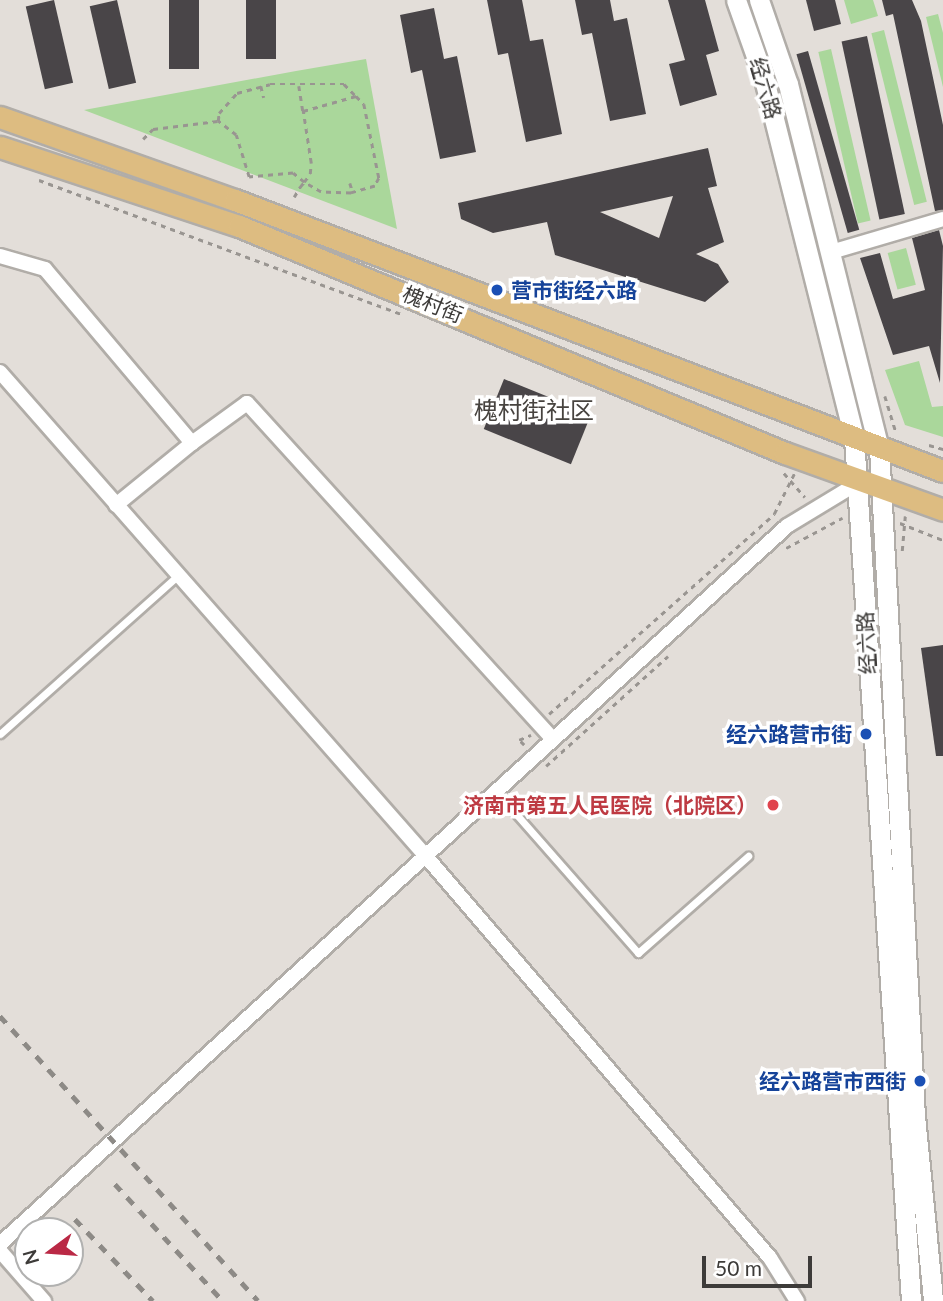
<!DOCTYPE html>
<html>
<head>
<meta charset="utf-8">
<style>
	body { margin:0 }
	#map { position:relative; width:943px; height:1301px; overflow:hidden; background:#e3ded9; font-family:Lato,"Noto Sans SC",sans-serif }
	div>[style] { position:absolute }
	.green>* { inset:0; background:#aad79b; transform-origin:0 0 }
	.building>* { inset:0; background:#494548; transform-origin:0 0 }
	.path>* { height:2.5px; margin-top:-1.25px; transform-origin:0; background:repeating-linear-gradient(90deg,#999591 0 5px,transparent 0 10px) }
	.roads { filter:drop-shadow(2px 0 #b1ada8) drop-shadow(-2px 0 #b1ada8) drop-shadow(0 2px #b1ada8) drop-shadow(0 -2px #b1ada8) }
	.service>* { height:7px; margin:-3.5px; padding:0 3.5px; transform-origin:3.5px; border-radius:3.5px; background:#fff }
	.minor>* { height:14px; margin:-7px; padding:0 7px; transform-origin:7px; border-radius:7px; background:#fff }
	.secondary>* { height:19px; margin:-9.5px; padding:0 9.5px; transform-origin:9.5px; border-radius:9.5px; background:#fff }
	.primary>* { height:21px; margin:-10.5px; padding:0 10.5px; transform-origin:10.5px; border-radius:10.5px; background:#ddbc81 }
	.rail>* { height:4.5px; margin-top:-2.25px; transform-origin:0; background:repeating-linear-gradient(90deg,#8d8a86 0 9px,transparent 0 18px) }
	.dots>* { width:19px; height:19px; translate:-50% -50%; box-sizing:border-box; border:4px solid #fff; border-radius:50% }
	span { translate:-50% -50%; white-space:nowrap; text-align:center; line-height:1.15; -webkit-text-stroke:7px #fff; paint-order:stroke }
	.street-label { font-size:21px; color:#3d3b39 }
	.transit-label { font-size:21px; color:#164399; font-weight:700 }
	.left { translate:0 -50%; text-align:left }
	.right { translate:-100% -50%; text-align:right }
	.health-label { font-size:21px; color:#be3a42; font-weight:700 }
	.quarter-label { font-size:24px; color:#47433f }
	.north { position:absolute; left:14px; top:1217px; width:70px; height:70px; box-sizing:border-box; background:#fff; border:2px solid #b1b1b0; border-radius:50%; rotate:254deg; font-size:19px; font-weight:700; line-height:28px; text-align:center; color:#3d3b39 }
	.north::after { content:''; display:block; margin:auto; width:24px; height:32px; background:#ba2945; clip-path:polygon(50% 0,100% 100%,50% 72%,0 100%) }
	.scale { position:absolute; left:702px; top:1256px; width:110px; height:32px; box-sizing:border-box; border:4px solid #3d3b39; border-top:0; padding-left:9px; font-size:21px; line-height:24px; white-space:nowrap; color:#3d3b39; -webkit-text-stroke:5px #fff; paint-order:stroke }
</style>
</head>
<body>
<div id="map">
	<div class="green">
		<div style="clip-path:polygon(844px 0,873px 0,878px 16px,851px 24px)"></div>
		<div style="clip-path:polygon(938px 14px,943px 33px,943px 87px,926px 17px)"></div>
		<div style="left:884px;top:30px;width:177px;height:13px;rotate:76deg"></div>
		<div style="left:831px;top:49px;width:176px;height:13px;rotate:77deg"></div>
		<div style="clip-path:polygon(366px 59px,397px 229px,84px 110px,296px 71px)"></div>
		<div style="left:906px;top:248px;width:38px;height:19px;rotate:75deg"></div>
		<div style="clip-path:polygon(919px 361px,932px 407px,943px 406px,943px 437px,905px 425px,885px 370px)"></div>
	</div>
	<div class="building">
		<div style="left:54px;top:0;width:85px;height:29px;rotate:77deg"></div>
		<div style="left:117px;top:0;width:85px;height:28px;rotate:77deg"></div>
		<div style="left:169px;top:0;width:30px;height:69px"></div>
		<div style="left:246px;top:0;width:30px;height:59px"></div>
		<div style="clip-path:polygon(487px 0,522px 0,530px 41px,543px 39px,562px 134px,526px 142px,508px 53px,498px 55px)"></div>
		<div style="clip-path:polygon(575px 0,610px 0,614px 21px,627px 18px,646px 114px,610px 121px,592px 33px,582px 35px)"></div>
		<div style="clip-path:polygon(668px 0,705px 0,719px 51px,706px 55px,717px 95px,680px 106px,669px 64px,685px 60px)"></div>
		<div style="clip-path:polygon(806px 0,835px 0,841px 24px,814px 31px)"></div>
		<div style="clip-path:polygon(882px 0,912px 0,921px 21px,943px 125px,943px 210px,935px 211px,893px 14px,886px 16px)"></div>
		<div style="clip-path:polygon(434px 8px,444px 59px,457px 56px,476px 152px,440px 159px,422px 70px,411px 73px,400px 15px)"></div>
		<div style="left:867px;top:36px;width:182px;height:26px;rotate:78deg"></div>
		<div style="left:808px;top:51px;width:186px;height:12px;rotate:74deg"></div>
		<div style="clip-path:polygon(evenodd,708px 148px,717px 186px,708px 188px,724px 242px,696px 254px,718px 264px,729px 282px,705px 302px,555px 255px,547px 222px,493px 233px,461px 219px,458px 203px,708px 148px,673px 196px,659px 238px,600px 212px,673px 196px)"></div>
		<div style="clip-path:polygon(939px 230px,943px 246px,940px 383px,929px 346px,893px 355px,860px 258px,880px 253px,893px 299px,925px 290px,912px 238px)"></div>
		<div style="left:504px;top:379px;width:94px;height:54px;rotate:22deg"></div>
		<div style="clip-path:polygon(943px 645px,943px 756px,936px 756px,921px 648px)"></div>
	</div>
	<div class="path">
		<div style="left:261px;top:86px;width:12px;rotate:76deg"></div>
		<div style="left:299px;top:86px;width:25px;rotate:81deg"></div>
		<div style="left:143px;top:139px;width:14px;rotate:-45deg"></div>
		<div style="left:153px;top:129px;width:65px;rotate:-7deg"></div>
		<div style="left:39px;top:180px;width:386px;rotate:20.3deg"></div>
		<div style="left:350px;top:183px;width:10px;rotate:73deg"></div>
		<div style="left:294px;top:197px;width:12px;rotate:-59deg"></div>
		<div style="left:300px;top:187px;width:6px;rotate:-51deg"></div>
		<div style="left:304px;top:182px;width:10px;rotate:-53deg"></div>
		<div style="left:310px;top:174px;width:11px;rotate:-85deg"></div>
		<div style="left:311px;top:163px;width:53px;rotate:-98.7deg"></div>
		<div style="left:303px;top:111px;width:55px;rotate:-15.8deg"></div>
		<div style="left:356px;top:96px;width:11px;rotate:45deg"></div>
		<div style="left:364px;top:104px;width:76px;rotate:78.5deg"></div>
		<div style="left:379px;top:178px;width:9px;rotate:117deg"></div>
		<div style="left:375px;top:186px;width:25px;rotate:164deg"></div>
		<div style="left:351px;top:193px;width:30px;rotate:-178deg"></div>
		<div style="left:321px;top:192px;width:20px;rotate:-150deg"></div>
		<div style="left:304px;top:182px;width:14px;rotate:-141deg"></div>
		<div style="left:293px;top:173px;width:44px;rotate:174.8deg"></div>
		<div style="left:249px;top:177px;width:44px;rotate:-107.2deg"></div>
		<div style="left:236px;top:135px;width:23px;rotate:-142deg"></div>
		<div style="left:218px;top:121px;width:8px;rotate:-83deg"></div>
		<div style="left:219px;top:113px;width:27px;rotate:-48deg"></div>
		<div style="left:237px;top:93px;width:34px;rotate:-15deg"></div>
		<div style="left:270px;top:84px;width:74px"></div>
		<div style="left:344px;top:84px;width:17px;rotate:45deg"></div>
		<div style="left:885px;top:396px;width:39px;rotate:73deg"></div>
		<div style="left:929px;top:445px;width:15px;rotate:16deg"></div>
		<div style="left:784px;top:473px;width:32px;rotate:49deg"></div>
		<div style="left:900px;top:523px;width:46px;rotate:21.6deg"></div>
		<div style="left:786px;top:548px;width:64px;rotate:-28.2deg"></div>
		<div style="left:902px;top:551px;width:35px;rotate:-85deg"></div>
		<div style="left:549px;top:714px;width:301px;rotate:-41.6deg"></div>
		<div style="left:774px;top:514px;width:45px;rotate:-63.4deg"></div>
		<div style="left:524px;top:745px;width:7px;rotate:-135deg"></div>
		<div style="left:519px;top:740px;width:13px;rotate:-23deg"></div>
		<div style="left:546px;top:766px;width:164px;rotate:-42deg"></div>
	</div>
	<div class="roads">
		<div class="service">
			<div style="left:0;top:734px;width:236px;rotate:-41.7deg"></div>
			<div style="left:495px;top:790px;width:217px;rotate:48.7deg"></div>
			<div style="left:638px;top:953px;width:147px;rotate:-41.4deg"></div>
		</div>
		<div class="minor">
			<div style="left:831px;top:252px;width:117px;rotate:-16.4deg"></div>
			<div style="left:0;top:256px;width:47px;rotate:16.1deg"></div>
			<div style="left:45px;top:269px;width:228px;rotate:49.8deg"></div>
			<div style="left:192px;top:443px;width:68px;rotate:-36deg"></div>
			<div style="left:247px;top:403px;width:452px;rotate:47.7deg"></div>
			<div style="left:0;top:372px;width:642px;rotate:48.66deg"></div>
			<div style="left:424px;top:854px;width:532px;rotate:49.42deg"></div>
			<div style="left:770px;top:1258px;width:51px;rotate:57.9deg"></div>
			<div style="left:116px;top:505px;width:98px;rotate:-39.2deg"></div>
			<div style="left:0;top:1244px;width:1065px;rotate:-42.37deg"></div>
			<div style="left:787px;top:526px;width:83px;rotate:-31.2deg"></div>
			<div style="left:0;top:1251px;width:67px;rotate:48.7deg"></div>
		</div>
		<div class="secondary">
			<div style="left:736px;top:0;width:84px;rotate:70.5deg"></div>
			<div style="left:764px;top:79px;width:370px;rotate:75.9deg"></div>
			<div style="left:854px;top:438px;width:865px;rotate:86.22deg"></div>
			<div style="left:759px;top:0;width:89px;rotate:71deg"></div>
			<div style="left:788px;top:84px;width:375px;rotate:76deg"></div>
			<div style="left:879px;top:448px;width:669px;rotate:86.92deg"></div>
			<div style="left:915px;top:1116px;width:186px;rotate:84.4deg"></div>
		</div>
		<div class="primary">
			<div style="left:0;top:117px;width:249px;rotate:19.5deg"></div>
			<div style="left:235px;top:200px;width:758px;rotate:20.95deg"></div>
			<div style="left:0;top:147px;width:252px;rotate:18.3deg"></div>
			<div style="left:239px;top:226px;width:591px;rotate:22.58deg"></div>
			<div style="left:785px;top:453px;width:168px;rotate:19.8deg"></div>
		</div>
	</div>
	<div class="rail">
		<div style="left:0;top:1016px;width:384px;rotate:47.8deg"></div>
		<div style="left:115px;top:1184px;width:159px;rotate:47.3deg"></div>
		<div style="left:75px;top:1219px;width:113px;rotate:46.4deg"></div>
	</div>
	<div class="dots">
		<div style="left:497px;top:290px;background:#1a4fb4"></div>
		<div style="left:866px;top:734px;background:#1a4fb4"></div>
		<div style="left:773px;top:805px;background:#e0444e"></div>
		<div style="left:920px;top:1081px;background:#1a4fb4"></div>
	</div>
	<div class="street-label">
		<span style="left:766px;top:88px;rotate:74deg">经六路</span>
		<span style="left:433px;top:304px;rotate:22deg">槐村街</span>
		<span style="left:866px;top:643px;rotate:-93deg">经六路</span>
	</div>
	<div class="transit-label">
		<span class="left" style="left:511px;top:290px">营市街经六路</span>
		<span class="right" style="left:852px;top:734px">经六路营市街</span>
		<span class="right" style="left:906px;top:1081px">经六路营市西街</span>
	</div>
	<div class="health-label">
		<span class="right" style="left:757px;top:805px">济南市第五人民医院（北院区）</span>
	</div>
	<div class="quarter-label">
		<span style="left:534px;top:410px">槐村街社区</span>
	</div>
	<div class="north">N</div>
	<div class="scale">50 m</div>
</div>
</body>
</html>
